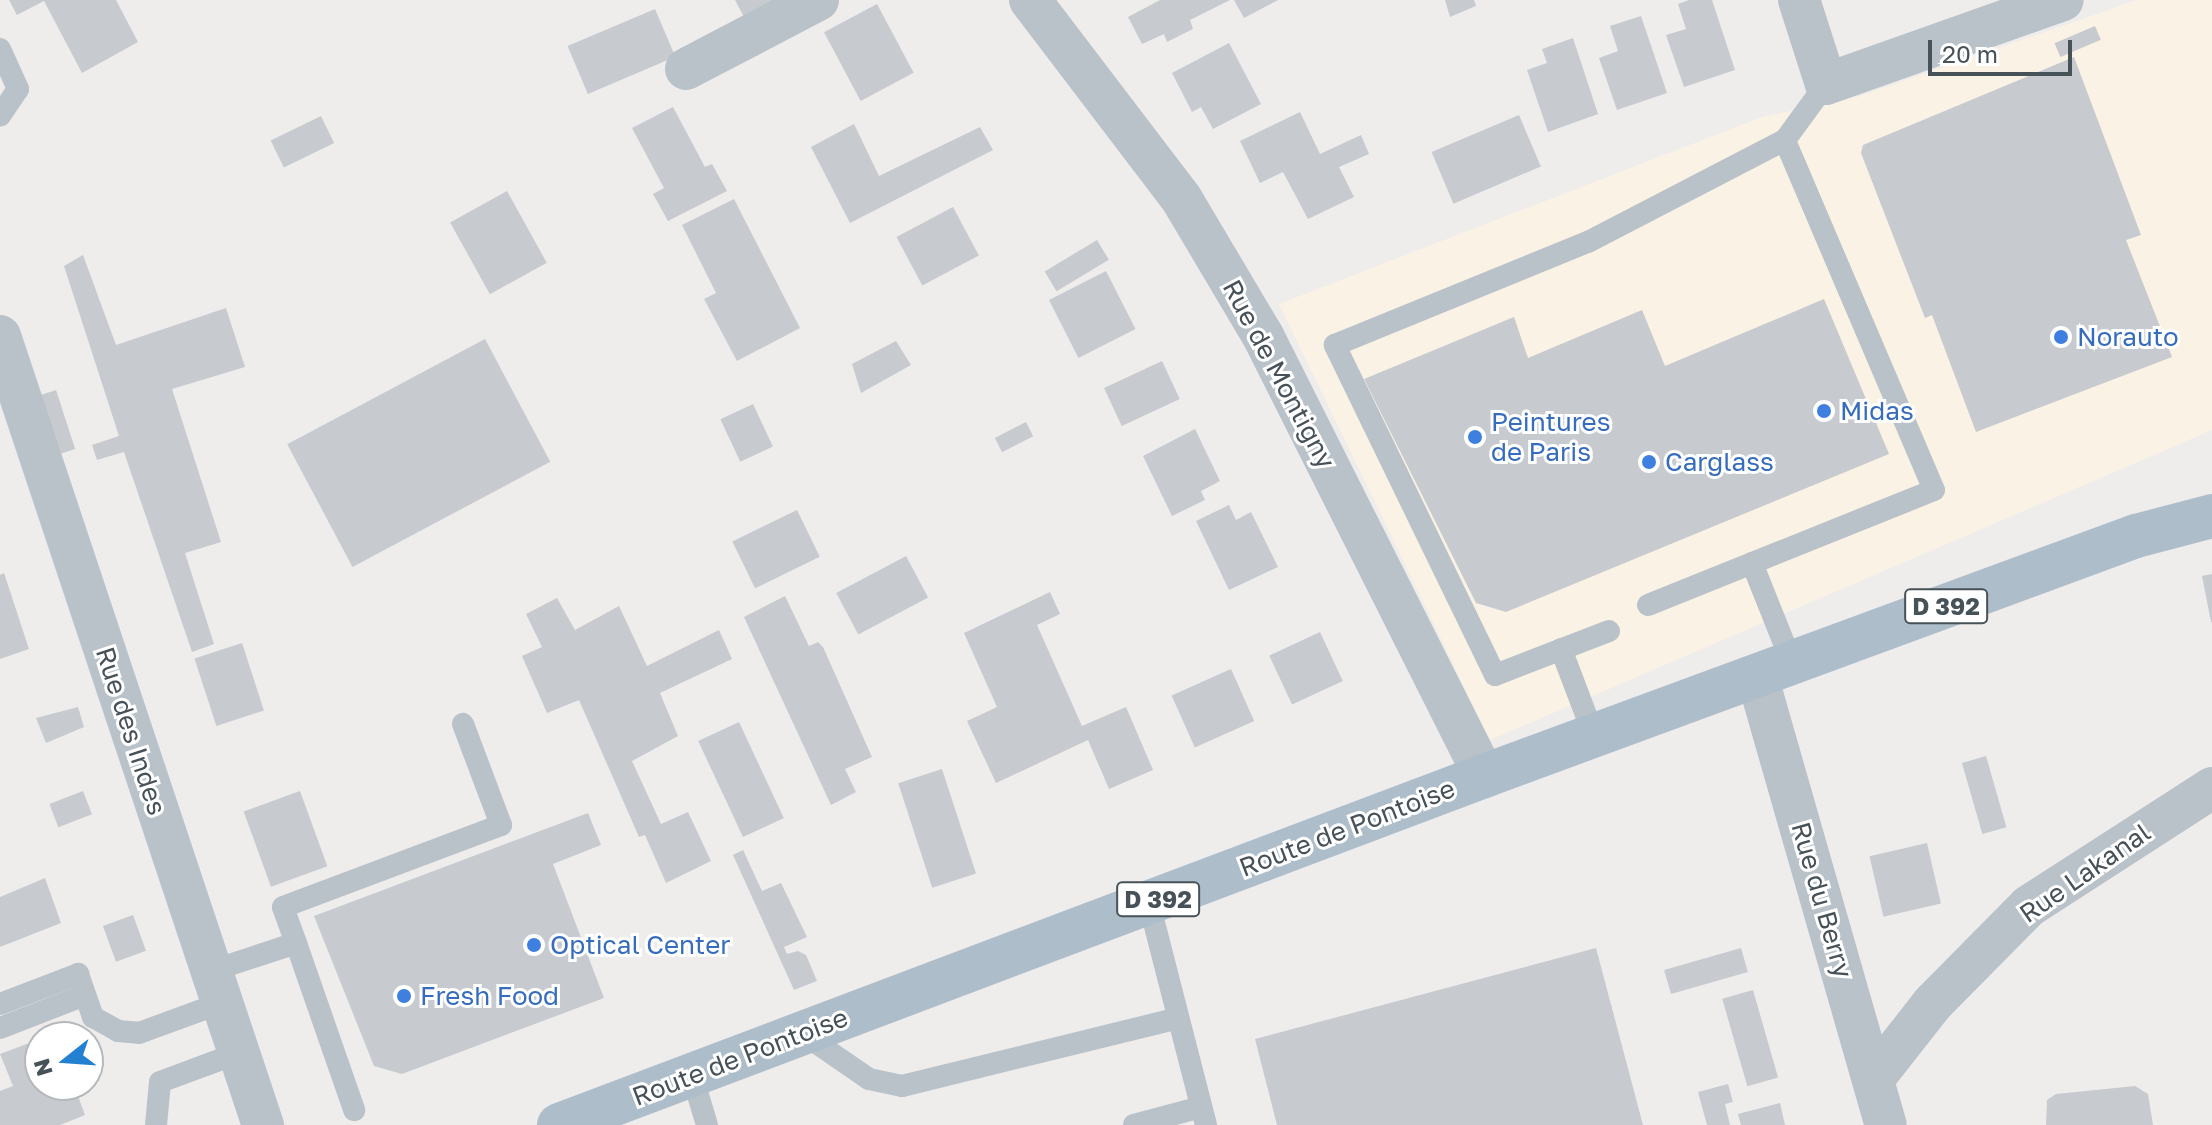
<!DOCTYPE html>
<html>
<head>
<meta charset="utf-8">
<style>
	body { margin:0 }
	#map { position:relative; width:2212px; height:1125px; overflow:hidden; background:#efecec; font-family:"Golos Text",sans-serif }
	div>[style] { position:absolute }
	.commercial>* { inset:0; background:#faf2e4 }
	.building>* { inset:0; background:#c7cacf; transform-origin:0 0 }
	.lane>* { height:22px; margin:-11px; padding:0 11px; transform-origin:11px; border-radius:11px; background:#b8c2c8 }
	.street>* { height:42px; margin:-21px; padding:0 21px; transform-origin:21px; border-radius:21px; background:#b8c2c8 }
	.primary>* { height:44px; margin:-22px; padding:0 22px; transform-origin:22px; border-radius:22px; background:#adbeca }
	.dots>* { width:22px; height:22px; translate:-50% -50%; box-sizing:border-box; border:4px solid #fff; border-radius:50% }
	span { translate:-50% -50%; white-space:nowrap; text-align:center; line-height:1.15; -webkit-text-stroke:6px #fff; paint-order:stroke }
	.shield-label span { padding:2px 6px; background:#fff; border:2px solid; border-radius:6px; -webkit-text-stroke-width:0 }
	.shield-label { font-size:24px; color:#465158; font-weight:700 }
	.shop-label { font-size:26px; color:#366cbe }
	.left { translate:0 -50%; text-align:left }
	.street-label { font-size:26px; color:#465158 }
	.north { position:absolute; left:24px; top:1021px; width:80px; height:80px; box-sizing:border-box; background:#fff; border:2px solid #b5b9bc; border-radius:50%; rotate:253deg; font-size:22px; font-weight:700; line-height:32px; text-align:center; color:#465158 }
	.north::after { content:''; display:block; margin:auto; width:28px; height:36px; background:#2480d0; clip-path:polygon(50% 0,100% 100%,50% 72%,0 100%) }
	.scale { position:absolute; left:1928px; top:40px; width:144px; height:36px; box-sizing:border-box; border:4px solid #465158; border-top:0; padding-left:10px; font-size:24px; line-height:28px; white-space:nowrap; color:#465158; -webkit-text-stroke:6px #fff; paint-order:stroke }
</style>
</head>
<body>
<div id="map">
	<div class="commercial">
		<div style="clip-path:polygon(2137px 0,2212px 0,2212px 430px,1490px 740px,1279px 304px,1762px 117px,1857px 97px)"></div>
	</div>
	<div class="building">
		<div style="clip-path:polygon(9px 0,116px 0,138px 42px,82px 73px,44px 1px,17px 15px)"></div>
		<div style="clip-path:polygon(735px 0,788px 0,744px 17px)"></div>
		<div style="clip-path:polygon(1160px 0,1230px 0,1190px 20px,1193px 29px,1167px 42px,1164px 34px,1142px 44px,1128px 17px)"></div>
		<div style="clip-path:polygon(1234px 0,1278px 0,1244px 18px)"></div>
		<div style="clip-path:polygon(1445px 0,1474px 0,1476px 6px,1450px 17px)"></div>
		<div style="clip-path:polygon(1689px 0,1712px 0,1735px 70px,1684px 87px,1666px 35px,1686px 29px,1678px 4px)"></div>
		<div style="left:877px;top:4px;width:78px;height:60px;rotate:62deg"></div>
		<div style="left:655px;top:9px;width:52px;height:95px;rotate:67deg"></div>
		<div style="clip-path:polygon(1641px 16px,1667px 93px,1617px 110px,1599px 58px,1618px 51px,1610px 26px)"></div>
		<div style="left:2095px;top:26px;width:15px;height:44px;rotate:67deg"></div>
		<div style="clip-path:polygon(1573px 38px,1598px 114px,1548px 132px,1527px 70px,1547px 63px,1542px 49px)"></div>
		<div style="clip-path:polygon(1229px 43px,1261px 104px,1213px 129px,1201px 107px,1192px 112px,1172px 73px)"></div>
		<div style="clip-path:polygon(2074px 57px,2141px 235px,2126px 240px,2172px 357px,1976px 432px,1932px 315px,1925px 318px,1861px 153px,1863px 145px)"></div>
		<div style="clip-path:polygon(673px 107px,705px 167px,712px 164px,727px 191px,668px 221px,653px 194px,664px 188px,632px 128px)"></div>
		<div style="clip-path:polygon(1300px 112px,1320px 154px,1361px 135px,1369px 154px,1339px 167px,1354px 197px,1308px 219px,1283px 172px,1260px 183px,1240px 141px)"></div>
		<div style="left:1519px;top:115px;width:56px;height:95px;rotate:67deg"></div>
		<div style="left:321px;top:116px;width:30px;height:56px;rotate:64deg"></div>
		<div style="clip-path:polygon(854px 124px,879px 176px,980px 127px,993px 150px,850px 223px,811px 147px)"></div>
		<div style="left:507px;top:191px;width:82px;height:65px;rotate:61deg"></div>
		<div style="clip-path:polygon(734px 199px,800px 328px,737px 361px,704px 299px,716px 293px,682px 225px)"></div>
		<div style="left:953px;top:207px;width:55px;height:64px;rotate:62deg"></div>
		<div style="left:1097px;top:240px;width:23px;height:61px;rotate:59deg"></div>
		<div style="clip-path:polygon(83px 255px,116px 345px,226px 308px,245px 367px,172px 389px,221px 542px,185px 553px,214px 644px,192px 652px,124px 452px,97px 460px,92px 445px,119px 436px,64px 266px)"></div>
		<div style="left:1106px;top:271px;width:65px;height:64px;rotate:63deg"></div>
		<div style="clip-path:polygon(1824px 299px,1889px 454px,1506px 612px,1476px 603px,1364px 379px,1514px 317px,1528px 358px,1642px 310px,1665px 366px)"></div>
		<div style="left:485px;top:339px;width:139px;height:224px;rotate:62deg"></div>
		<div style="clip-path:polygon(896px 341px,911px 365px,861px 393px,852px 364px)"></div>
		<div style="left:1162px;top:361px;width:42px;height:64px;rotate:65deg"></div>
		<div style="left:56px;top:390px;width:62px;height:21px;rotate:72deg"></div>
		<div style="left:753px;top:404px;width:47px;height:36px;rotate:65deg"></div>
		<div style="left:1026px;top:422px;width:16px;height:35px;rotate:63deg"></div>
		<div style="clip-path:polygon(1195px 429px,1220px 481px,1201px 491px,1205px 500px,1172px 516px,1143px 456px)"></div>
		<div style="clip-path:polygon(1229px 505px,1236px 520px,1251px 512px,1278px 567px,1229px 590px,1196px 521px)"></div>
		<div style="left:797px;top:510px;width:52px;height:72px;rotate:64deg"></div>
		<div style="left:906px;top:556px;width:47px;height:79px;rotate:62deg"></div>
		<div style="clip-path:polygon(4px 573px,29px 649px,0 659px,0 575px)"></div>
		<div style="clip-path:polygon(2212px 574px,2212px 622px,2211px 622px,2202px 576px)"></div>
		<div style="clip-path:polygon(1050px 592px,1060px 614px,1037px 625px,1082px 726px,1126px 707px,1153px 770px,1109px 789px,1088px 740px,996px 783px,967px 721px,997px 707px,964px 633px)"></div>
		<div style="clip-path:polygon(785px 596px,809px 646px,818px 642px,823px 647px,872px 757px,845px 769px,856px 792px,831px 805px,744px 617px)"></div>
		<div style="clip-path:polygon(557px 598px,575px 630px,619px 606px,647px 666px,719px 630px,732px 659px,660px 693px,678px 736px,632px 761px,661px 824px,688px 812px,711px 861px,666px 883px,645px 835px,639px 837px,579px 700px,547px 713px,522px 656px,542px 647px,526px 614px)"></div>
		<div style="left:1320px;top:632px;width:54px;height:56px;rotate:65deg"></div>
		<div style="left:242px;top:643px;width:71px;height:50px;rotate:72deg"></div>
		<div style="left:1231px;top:669px;width:57px;height:65px;rotate:66deg"></div>
		<div style="clip-path:polygon(78px 707px,84px 727px,46px 743px,36px 718px)"></div>
		<div style="left:739px;top:722px;width:106px;height:45px;rotate:65deg"></div>
		<div style="left:1986px;top:756px;width:74px;height:25px;rotate:74deg"></div>
		<div style="left:942px;top:769px;width:110px;height:46px;rotate:72deg"></div>
		<div style="left:83px;top:791px;width:25px;height:36px;rotate:69deg"></div>
		<div style="left:300px;top:791px;width:80px;height:60px;rotate:70deg"></div>
		<div style="clip-path:polygon(588px 813px,601px 845px,553px 864px,604px 998px,402px 1074px,374px 1066px,314px 916px)"></div>
		<div style="left:1927px;top:843px;width:62px;height:59px;rotate:77deg"></div>
		<div style="clip-path:polygon(743px 850px,762px 891px,781px 883px,807px 937px,784px 947px,787px 954px,798px 951px,806px 955px,817px 981px,794px 990px,733px 855px)"></div>
		<div style="clip-path:polygon(45px 878px,61px 923px,0 947px,0 897px)"></div>
		<div style="left:133px;top:915px;width:38px;height:32px;rotate:70deg"></div>
		<div style="clip-path:polygon(1596px 948px,1643px 1125px,1277px 1125px,1255px 1039px)"></div>
		<div style="left:1741px;top:948px;width:25px;height:80px;rotate:74deg"></div>
		<div style="left:1753px;top:990px;width:91px;height:32px;rotate:74deg"></div>
		<div style="clip-path:polygon(40px 1039px,40px 1085px,74px 1085px,85px 1115px,60px 1125px,0 1125px,0 1091px,13px 1086px,0 1054px)"></div>
		<div style="clip-path:polygon(1728px 1084px,1733px 1102px,1725px 1104px,1730px 1125px,1707px 1125px,1698px 1092px)"></div>
		<div style="clip-path:polygon(2135px 1086px,2148px 1094px,2153px 1125px,2046px 1125px,2047px 1100px,2056px 1094px)"></div>
		<div style="clip-path:polygon(1780px 1103px,1785px 1125px,1741px 1125px,1738px 1114px)"></div>
	</div>
	<div class="lane">
		<div style="left:0;top:49px;width:44px;rotate:65.8deg"></div>
		<div style="left:18px;top:89px;width:32px;rotate:124deg"></div>
		<div style="left:1752px;top:563px;width:108px;rotate:68.2deg"></div>
		<div style="left:1648px;top:605px;width:308px;rotate:-21.9deg"></div>
		<div style="left:1934px;top:490px;width:380px;rotate:-113.1deg"></div>
		<div style="left:1609px;top:631px;width:122px;rotate:158.9deg"></div>
		<div style="left:1495px;top:675px;width:367px;rotate:-115.9deg"></div>
		<div style="left:1335px;top:345px;width:273px;rotate:-22.2deg"></div>
		<div style="left:1588px;top:242px;width:222px;rotate:-27.4deg"></div>
		<div style="left:1785px;top:140px;width:69px;rotate:-53.8deg"></div>
		<div style="left:1561px;top:649px;width:93px;rotate:69.2deg"></div>
		<div style="left:1149px;top:903px;width:229px;rotate:75.6deg"></div>
		<div style="left:296px;top:943px;width:38px;rotate:-110deg"></div>
		<div style="left:283px;top:907px;width:233px;rotate:-20.6deg"></div>
		<div style="left:501px;top:825px;width:108px;rotate:-110.6deg"></div>
		<div style="left:211px;top:971px;width:89px;rotate:-18.2deg"></div>
		<div style="left:296px;top:943px;width:177px;rotate:70.8deg"></div>
		<div style="left:0;top:1004px;width:84px;rotate:-21deg"></div>
		<div style="left:78px;top:974px;width:46px;rotate:70.8deg"></div>
		<div style="left:93px;top:1017px;width:29px;rotate:29deg"></div>
		<div style="left:118px;top:1031px;width:21px;rotate:5deg"></div>
		<div style="left:139px;top:1033px;width:87px;rotate:-20.1deg"></div>
		<div style="left:0;top:1028px;width:91px;rotate:-21.2deg"></div>
		<div style="left:802px;top:1033px;width:81px;rotate:34.5deg"></div>
		<div style="left:869px;top:1079px;width:34px;rotate:12deg"></div>
		<div style="left:902px;top:1086px;width:284px;rotate:-13.8deg"></div>
		<div style="left:692px;top:1075px;width:52px;rotate:73.3deg"></div>
		<div style="left:156px;top:1125px;width:43px;rotate:-84.7deg"></div>
		<div style="left:160px;top:1082px;width:83px;rotate:-20.4deg"></div>
		<div style="left:1134px;top:1125px;width:69px;rotate:-15deg"></div>
	</div>
	<div class="street">
		<div style="left:1030px;top:0;width:249px;rotate:52.7deg"></div>
		<div style="left:1181px;top:198px;width:161px;rotate:59.3deg"></div>
		<div style="left:1263px;top:336px;width:492px;rotate:63.3deg"></div>
		<div style="left:1799px;top:0;width:88px;rotate:72.2deg"></div>
		<div style="left:1826px;top:84px;width:251px;rotate:-19.5deg"></div>
		<div style="left:686px;top:69px;width:149px;rotate:-27.6deg"></div>
		<div style="left:0;top:336px;width:832px;rotate:71.57deg"></div>
		<div style="left:1757px;top:676px;width:467px;rotate:74deg"></div>
		<div style="left:1874px;top:1078px;width:95px;rotate:-51.8deg"></div>
		<div style="left:1933px;top:1003px;width:136px;rotate:-45.3deg"></div>
		<div style="left:2029px;top:906px;width:218px;rotate:-32.8deg"></div>
	</div>
	<div class="primary">
		<div style="left:559px;top:1125px;width:989px;rotate:-20.67deg"></div>
		<div style="left:1484px;top:776px;width:695px;rotate:-20.21deg"></div>
		<div style="left:2136px;top:536px;width:79px;rotate:-14.7deg"></div>
	</div>
	<div class="dots">
		<div style="left:2061px;top:337px;background:#3f7fe0"></div>
		<div style="left:1824px;top:411px;background:#3f7fe0"></div>
		<div style="left:1475px;top:437px;background:#3f7fe0"></div>
		<div style="left:1649px;top:462px;background:#3f7fe0"></div>
		<div style="left:534px;top:945px;background:#3f7fe0"></div>
		<div style="left:404px;top:996px;background:#3f7fe0"></div>
	</div>
	<div class="shield-label">
		<span style="left:1946px;top:606px">D 392</span>
		<span style="left:1158px;top:899px">D 392</span>
	</div>
	<div class="shop-label">
		<span class="left" style="left:2077px;top:337px">Norauto</span>
		<span class="left" style="left:1840px;top:411px">Midas</span>
		<span class="left" style="left:1491px;top:437px">Peintures<br>de Paris</span>
		<span class="left" style="left:1665px;top:462px">Carglass</span>
		<span class="left" style="left:550px;top:945px">Optical Center</span>
		<span class="left" style="left:420px;top:996px">Fresh Food</span>
	</div>
	<div class="street-label">
		<span style="left:1279px;top:374px;rotate:62deg">Rue de Montigny</span>
		<span style="left:131px;top:731px;rotate:72deg">Rue des Indes</span>
		<span style="left:1347px;top:828px;rotate:-21deg">Route de Pontoise</span>
		<span style="left:2085px;top:873px;rotate:-35deg">Rue Lakanal</span>
		<span style="left:1822px;top:900px;rotate:74deg">Rue du Berry</span>
		<span style="left:740px;top:1057px;rotate:-21deg">Route de Pontoise</span>
	</div>
	<div class="north">N</div>
	<div class="scale">20 m</div>
</div>
</body>
</html>
